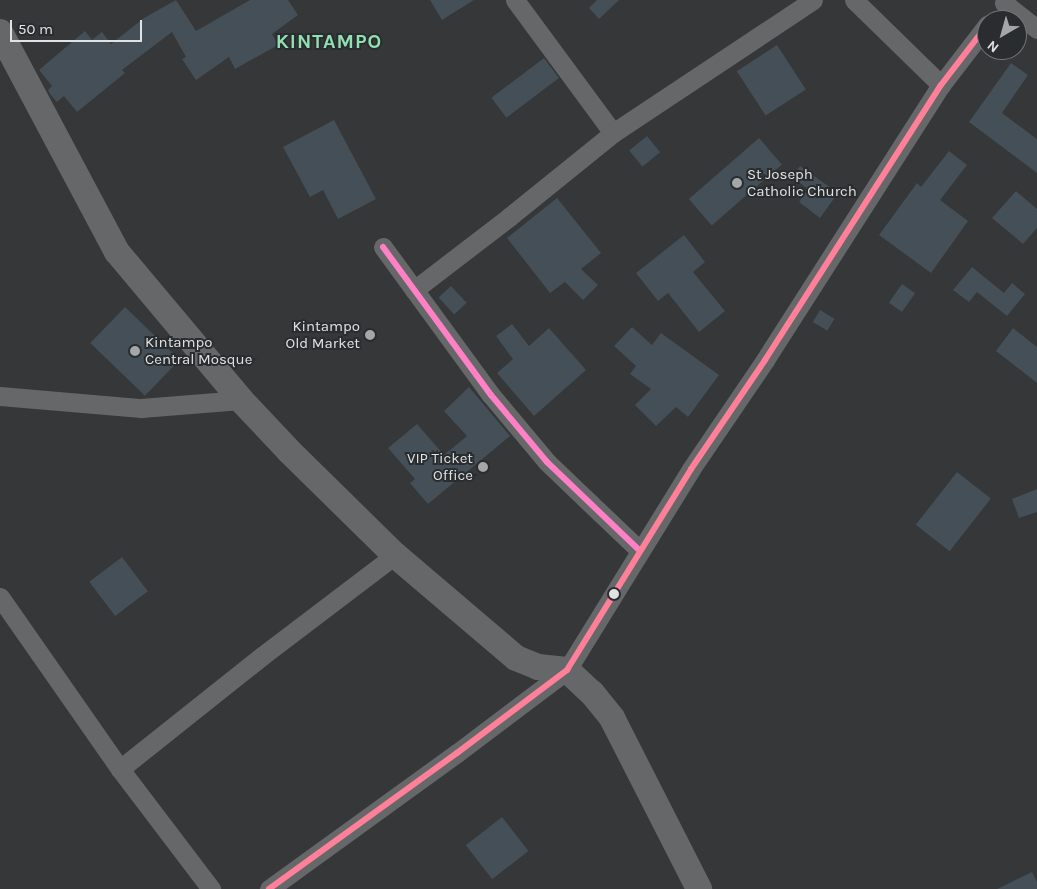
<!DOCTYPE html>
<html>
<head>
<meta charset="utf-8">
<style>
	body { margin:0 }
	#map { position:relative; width:1037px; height:889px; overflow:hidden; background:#353738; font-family:Karla,sans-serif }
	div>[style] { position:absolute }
	.building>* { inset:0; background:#444f57; transform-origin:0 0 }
	.street>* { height:19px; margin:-9.5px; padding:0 9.5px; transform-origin:9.5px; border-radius:9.5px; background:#666768 }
	.secondary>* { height:26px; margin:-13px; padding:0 13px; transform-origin:13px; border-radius:13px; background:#666768 }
	.bus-1>* { height:6px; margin:-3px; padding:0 3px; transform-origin:3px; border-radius:3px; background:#ff80c5 }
	.bus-2>* { height:6px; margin:-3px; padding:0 3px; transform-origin:3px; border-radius:3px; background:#ff8098 }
	.dots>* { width:14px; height:14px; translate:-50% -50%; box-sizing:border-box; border:2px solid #2a2d2f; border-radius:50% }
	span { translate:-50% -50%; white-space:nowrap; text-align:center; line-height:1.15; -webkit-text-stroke:4px #2a2d2f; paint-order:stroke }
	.poi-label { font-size:15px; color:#e0e2e3 }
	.left { translate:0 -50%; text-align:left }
	.right { translate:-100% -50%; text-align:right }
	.district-label { font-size:20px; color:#92dfb1; font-weight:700; letter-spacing:1px }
	.north { position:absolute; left:977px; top:10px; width:50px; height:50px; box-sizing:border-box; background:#2a2d2f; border:1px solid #737577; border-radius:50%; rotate:218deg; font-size:14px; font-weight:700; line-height:20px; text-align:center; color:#e0e2e3 }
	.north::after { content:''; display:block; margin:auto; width:18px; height:22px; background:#a4a6a7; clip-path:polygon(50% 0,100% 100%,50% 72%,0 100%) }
	.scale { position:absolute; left:10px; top:20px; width:132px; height:22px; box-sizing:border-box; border:2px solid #e0e2e3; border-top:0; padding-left:6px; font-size:15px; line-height:18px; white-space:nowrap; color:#e0e2e3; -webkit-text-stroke:4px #2a2d2f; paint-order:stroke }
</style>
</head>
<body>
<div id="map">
	<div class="building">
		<div style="clip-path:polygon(176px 0,196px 31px,250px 0,288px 0,298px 15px,272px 34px,278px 45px,235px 69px,229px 57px,196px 80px,182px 59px,186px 57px,172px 32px,122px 70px,125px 73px,77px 112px,64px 96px,57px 102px,50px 94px,48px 90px,52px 86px,39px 70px,85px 31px,92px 40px,102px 32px,111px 44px,144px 18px)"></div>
		<div style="clip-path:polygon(430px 0,474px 0,442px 20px)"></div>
		<div style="clip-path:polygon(597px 0,619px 0,599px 19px,589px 8px)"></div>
		<div style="left:777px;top:45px;width:53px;height:48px;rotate:57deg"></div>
		<div style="left:544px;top:58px;width:25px;height:66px;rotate:53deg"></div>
		<div style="clip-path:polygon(1011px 63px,1028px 75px,1002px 113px,1037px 139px,1037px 173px,969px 122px)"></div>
		<div style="clip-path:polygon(334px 120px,376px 199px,338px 219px,323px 190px,310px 197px,283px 147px)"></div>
		<div style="left:647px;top:136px;width:21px;height:23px;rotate:51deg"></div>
		<div style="left:759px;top:138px;width:35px;height:93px;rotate:49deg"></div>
		<div style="clip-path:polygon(949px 151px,967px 165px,940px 200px,968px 221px,931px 273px,879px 235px,917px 183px,921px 187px)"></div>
		<div style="clip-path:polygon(800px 166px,838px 193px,820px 218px,799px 202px,808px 189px,792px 177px)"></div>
		<div style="clip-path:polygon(1016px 191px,1037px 209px,1037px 228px,1023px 244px,992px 218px)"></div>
		<div style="clip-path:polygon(557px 198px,601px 253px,581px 269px,598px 285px,583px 300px,565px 282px,550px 293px,507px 238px)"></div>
		<div style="clip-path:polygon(684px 235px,705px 262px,693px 272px,725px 311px,699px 332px,668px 293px,658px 301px,636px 273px)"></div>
		<div style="clip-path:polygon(972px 267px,1004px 293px,1012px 283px,1025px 294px,1007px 316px,977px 292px,969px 302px,953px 290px)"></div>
		<div style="left:902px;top:284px;width:16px;height:23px;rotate:35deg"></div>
		<div style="left:451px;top:286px;width:23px;height:17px;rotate:47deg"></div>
		<div style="left:125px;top:307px;width:76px;height:50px;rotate:44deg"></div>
		<div style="left:820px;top:310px;width:17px;height:14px;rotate:31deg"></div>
		<div style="clip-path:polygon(512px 324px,529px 346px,549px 328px,586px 370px,534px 416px,497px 373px,513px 359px,496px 336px)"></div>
		<div style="clip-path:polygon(632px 327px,652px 345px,661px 333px,719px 375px,688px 417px,676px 407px,656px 426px,635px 405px,651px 389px,630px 374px,636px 366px,614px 346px)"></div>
		<div style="clip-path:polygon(1013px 328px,1037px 347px,1037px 383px,996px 351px)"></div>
		<div style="clip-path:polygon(469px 387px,510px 436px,428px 504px,410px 483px,415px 479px,388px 448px,417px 424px,444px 455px,467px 436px,444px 411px)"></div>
		<div style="left:957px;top:472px;width:43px;height:67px;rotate:38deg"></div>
		<div style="clip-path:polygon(1037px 489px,1037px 512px,1019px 518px,1012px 499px)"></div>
		<div style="left:122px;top:557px;width:43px;height:41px;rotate:53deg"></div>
		<div style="left:502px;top:817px;width:43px;height:46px;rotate:52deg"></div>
		<div style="clip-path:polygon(1032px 872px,1037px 882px,1037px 889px,997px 889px)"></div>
	</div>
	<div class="street">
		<div style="left:515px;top:0;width:165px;rotate:53.6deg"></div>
		<div style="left:854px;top:0;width:122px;rotate:44.3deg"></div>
		<div style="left:1004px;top:3px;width:42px;rotate:38.2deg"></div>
		<div style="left:383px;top:247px;width:183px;rotate:53.9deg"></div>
		<div style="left:491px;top:395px;width:87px;rotate:50.1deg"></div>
		<div style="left:547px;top:462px;width:127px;rotate:43.7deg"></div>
		<div style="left:414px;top:290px;width:120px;rotate:-37.5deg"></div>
		<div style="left:509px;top:217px;width:134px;rotate:-38.9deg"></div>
		<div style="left:613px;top:133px;width:240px;rotate:-33.6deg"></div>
		<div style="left:0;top:396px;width:142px;rotate:4.9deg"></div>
		<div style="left:141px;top:408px;width:100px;rotate:-4.6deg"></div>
		<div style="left:0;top:597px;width:210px;rotate:55.1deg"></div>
		<div style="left:120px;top:769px;width:151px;rotate:52.8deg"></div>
		<div style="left:120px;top:769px;width:181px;rotate:-38.5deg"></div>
		<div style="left:262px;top:656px;width:167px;rotate:-37.2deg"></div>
		<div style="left:269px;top:889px;width:232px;rotate:-35.9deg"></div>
		<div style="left:457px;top:753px;width:138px;rotate:-37deg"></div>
		<div style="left:567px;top:670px;width:236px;rotate:-58.3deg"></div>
		<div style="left:691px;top:469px;width:132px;rotate:-55.8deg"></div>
		<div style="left:765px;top:360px;width:326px;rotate:-57.4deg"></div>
		<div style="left:941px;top:85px;width:76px;rotate:-52.5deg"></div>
	</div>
	<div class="secondary">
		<div style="left:0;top:32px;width:249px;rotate:62deg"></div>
		<div style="left:117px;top:252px;width:193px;rotate:50deg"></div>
		<div style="left:241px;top:400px;width:70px;rotate:46.7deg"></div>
		<div style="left:289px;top:451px;width:148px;rotate:44.5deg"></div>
		<div style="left:395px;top:555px;width:159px;rotate:40.4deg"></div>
		<div style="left:516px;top:658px;width:24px;rotate:22deg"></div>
		<div style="left:538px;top:667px;width:29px;rotate:6deg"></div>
		<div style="left:567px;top:670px;width:34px;rotate:43deg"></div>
		<div style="left:592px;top:693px;width:32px;rotate:51deg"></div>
		<div style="left:612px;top:718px;width:192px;rotate:63deg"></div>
	</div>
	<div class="bus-1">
		<div style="left:383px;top:247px;width:183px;rotate:53.9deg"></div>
		<div style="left:491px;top:395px;width:87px;rotate:50.1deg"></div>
		<div style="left:547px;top:462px;width:127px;rotate:43.7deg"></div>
	</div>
	<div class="bus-2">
		<div style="left:269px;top:889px;width:232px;rotate:-35.9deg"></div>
		<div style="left:457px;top:753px;width:138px;rotate:-37deg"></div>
		<div style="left:567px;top:670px;width:236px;rotate:-58.3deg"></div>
		<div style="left:691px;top:469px;width:132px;rotate:-55.8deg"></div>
		<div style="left:765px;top:360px;width:326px;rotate:-57.4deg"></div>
		<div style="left:941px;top:85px;width:76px;rotate:-52.5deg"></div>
	</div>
	<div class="dots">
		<div style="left:737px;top:183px;background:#a4a6a7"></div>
		<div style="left:370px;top:335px;background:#a4a6a7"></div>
		<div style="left:135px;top:351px;background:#a4a6a7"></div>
		<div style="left:483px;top:467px;background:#a4a6a7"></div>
		<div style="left:614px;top:594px;background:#e0e2e3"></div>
	</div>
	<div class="poi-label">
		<span class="left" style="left:747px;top:183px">St Joseph<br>Catholic Church</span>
		<span class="right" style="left:360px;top:335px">Kintampo<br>Old Market</span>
		<span class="left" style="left:145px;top:351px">Kintampo<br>Central Mosque</span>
		<span class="right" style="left:473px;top:467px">VIP Ticket<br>Office</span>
	</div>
	<div class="district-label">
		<span style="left:329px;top:41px">KINTAMPO</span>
	</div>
	<div class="north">N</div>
	<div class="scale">50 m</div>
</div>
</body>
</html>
